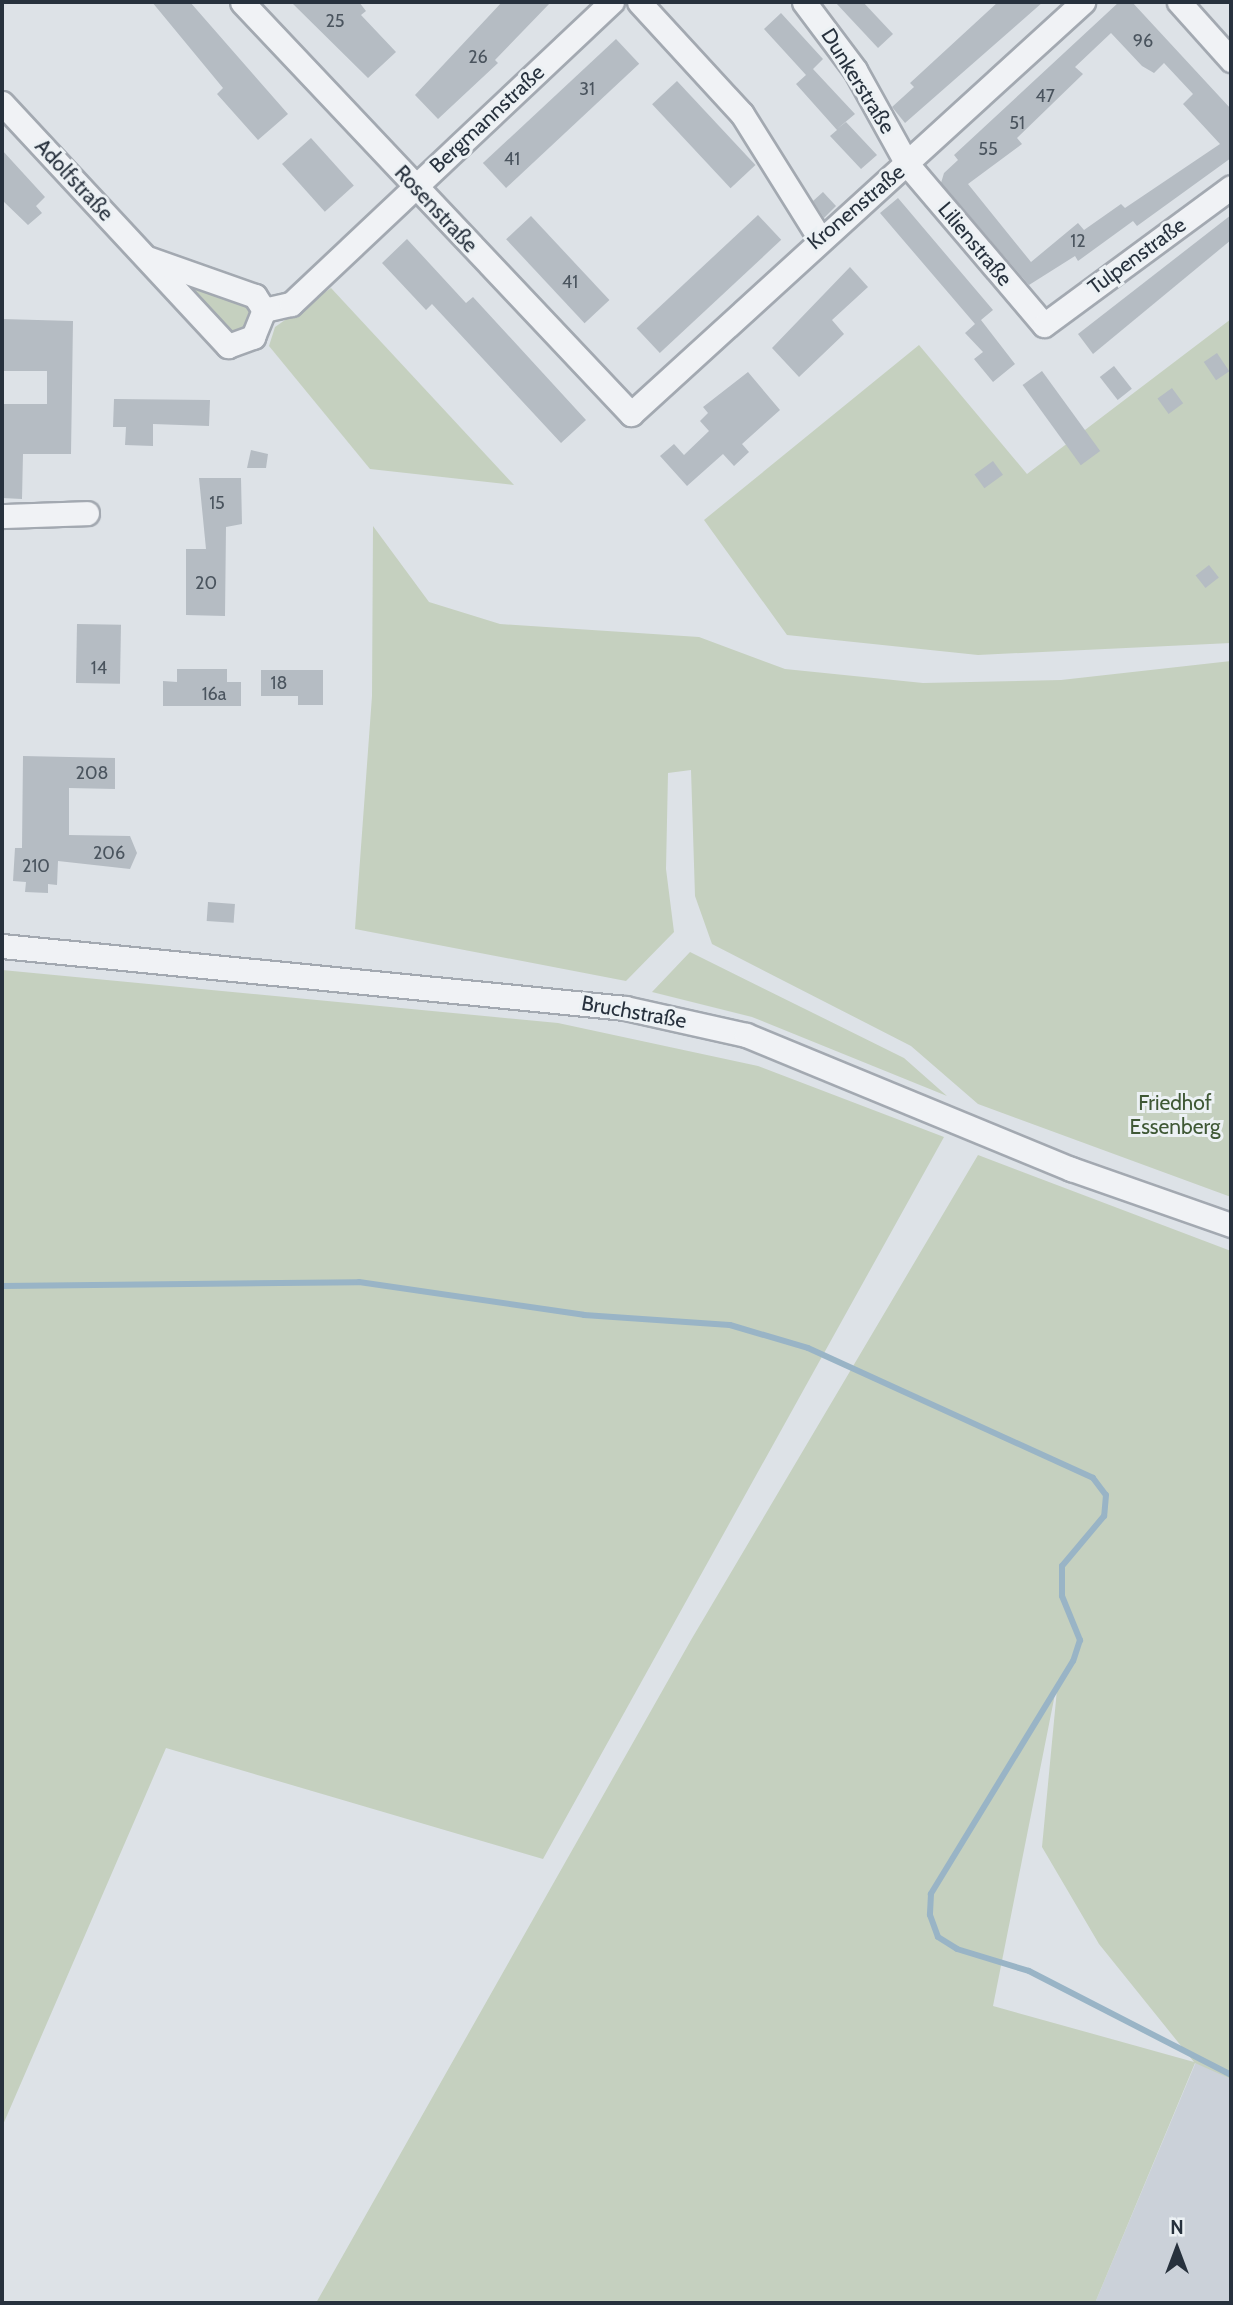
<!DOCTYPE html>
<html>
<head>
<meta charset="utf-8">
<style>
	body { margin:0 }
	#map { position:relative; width:1233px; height:2305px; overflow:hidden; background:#dde2e7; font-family:Cabin,sans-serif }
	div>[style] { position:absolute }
	.built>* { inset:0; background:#cbd1d9 }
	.green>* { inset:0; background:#c5d0bf }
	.stream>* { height:6px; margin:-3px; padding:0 3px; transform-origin:3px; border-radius:3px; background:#99b4c6 }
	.building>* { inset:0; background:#b5bcc3; transform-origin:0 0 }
	.roads { filter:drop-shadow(2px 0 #a3a9b1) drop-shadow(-2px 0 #a3a9b1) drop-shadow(0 2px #a3a9b1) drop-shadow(0 -2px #a3a9b1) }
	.minor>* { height:23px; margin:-11.5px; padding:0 11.5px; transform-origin:11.5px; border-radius:11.5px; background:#f0f2f5 }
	span { translate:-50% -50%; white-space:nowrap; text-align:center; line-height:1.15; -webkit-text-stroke:6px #ecf1f4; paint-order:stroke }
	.number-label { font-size:18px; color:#4a545e }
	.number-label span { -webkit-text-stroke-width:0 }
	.street-label { font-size:21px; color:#27313d }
	.park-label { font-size:21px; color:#3f5835 }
	.frame { position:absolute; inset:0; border:4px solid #27313d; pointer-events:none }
	.north { position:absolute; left:1142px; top:2214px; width:70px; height:70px; -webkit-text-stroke:5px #ecf1f4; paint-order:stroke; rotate:0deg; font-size:19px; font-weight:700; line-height:28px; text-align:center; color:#27313d }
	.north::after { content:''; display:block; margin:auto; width:24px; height:32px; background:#27313d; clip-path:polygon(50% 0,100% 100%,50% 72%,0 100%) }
</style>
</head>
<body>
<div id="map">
	<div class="built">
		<div style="clip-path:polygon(1196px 2062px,1231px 2079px,1231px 2303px,1095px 2303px)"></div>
	</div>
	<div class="green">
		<div style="clip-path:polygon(174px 275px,244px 302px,249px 312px,243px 328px,230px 333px)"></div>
		<div style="clip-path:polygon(331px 288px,514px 485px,370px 469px,269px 346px,275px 327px)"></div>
		<div style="clip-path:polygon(1231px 319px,1231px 643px,978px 655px,787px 635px,704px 520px,919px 345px,1027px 474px)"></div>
		<div style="clip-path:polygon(373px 526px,429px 602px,500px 624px,699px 637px,785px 669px,923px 683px,1061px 680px,1231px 661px,1231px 1197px,978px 1104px,911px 1046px,712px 944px,695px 896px,691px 770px,668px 773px,666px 869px,674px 932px,626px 981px,355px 929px,372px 696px)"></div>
		<div style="clip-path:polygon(690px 952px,904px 1058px,947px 1096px,752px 1017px,652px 992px)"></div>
		<div style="clip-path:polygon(2px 970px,558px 1023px,758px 1066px,944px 1137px,543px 1859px,166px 1748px,2px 2127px)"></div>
		<div style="clip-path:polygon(evenodd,978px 1155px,1231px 1251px,1231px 2079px,1195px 2063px,1095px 2303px,316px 2303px,691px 1640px,978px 1155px,1058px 1679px,1042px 1847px,1099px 1944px,1194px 2062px,993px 2006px,1058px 1679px)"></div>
	</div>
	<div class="stream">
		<div style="left:2px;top:1286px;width:357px;rotate:-0.6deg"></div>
		<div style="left:359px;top:1282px;width:227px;rotate:8.3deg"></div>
		<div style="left:584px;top:1315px;width:146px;rotate:3.9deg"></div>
		<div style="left:730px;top:1325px;width:81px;rotate:16.4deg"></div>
		<div style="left:808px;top:1348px;width:313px;rotate:24.5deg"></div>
		<div style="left:1093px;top:1478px;width:21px;rotate:53deg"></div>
		<div style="left:1106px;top:1495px;width:21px;rotate:95deg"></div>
		<div style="left:1104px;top:1516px;width:65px;rotate:130deg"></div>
		<div style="left:1062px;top:1566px;width:30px;rotate:90deg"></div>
		<div style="left:1062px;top:1596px;width:48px;rotate:67.8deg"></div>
		<div style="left:1080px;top:1640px;width:22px;rotate:108deg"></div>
		<div style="left:1073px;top:1661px;width:273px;rotate:121.4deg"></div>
		<div style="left:931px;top:1894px;width:21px;rotate:93deg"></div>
		<div style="left:930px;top:1915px;width:23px;rotate:70deg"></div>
		<div style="left:938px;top:1937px;width:22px;rotate:32deg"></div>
		<div style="left:957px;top:1949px;width:75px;rotate:17deg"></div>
		<div style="left:1029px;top:1971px;width:227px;rotate:27.2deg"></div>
	</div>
	<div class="building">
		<div style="clip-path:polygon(152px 2px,190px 2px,288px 114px,258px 140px,217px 94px,223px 88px)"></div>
		<div style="clip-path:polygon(291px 2px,359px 2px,366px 11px,361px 15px,396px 52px,368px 78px)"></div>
		<div style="clip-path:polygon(502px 2px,551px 2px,495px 60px,498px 63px,438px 119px,415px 95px)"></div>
		<div style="clip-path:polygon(835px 2px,863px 2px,893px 34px,878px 48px)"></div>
		<div style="clip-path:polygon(998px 2px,1043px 2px,905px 123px,892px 107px,914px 87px,910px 83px)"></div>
		<div style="clip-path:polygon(evenodd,1119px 2px,1132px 2px,1231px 109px,1231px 158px,1137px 226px,1133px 221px,1078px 261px,1075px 256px,1029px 285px,941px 183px,944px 173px,958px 160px,954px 155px,1119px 2px,1111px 33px,1142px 66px,1154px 73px,1164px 63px,1193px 94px,1183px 104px,1220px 144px,1125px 208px,1121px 204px,1084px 230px,1078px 223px,1031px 262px,968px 184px,1022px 144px,1017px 138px,1083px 74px,1075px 67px,1111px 33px)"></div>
		<div style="clip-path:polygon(781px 13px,823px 59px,813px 69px,855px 114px,837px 129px,846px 122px,877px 155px,861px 169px,830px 136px,837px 130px,796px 84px,806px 75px,764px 29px)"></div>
		<div style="left:616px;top:39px;width:34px;height:182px;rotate:47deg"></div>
		<div style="left:677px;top:81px;width:115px;height:34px;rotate:47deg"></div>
		<div style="left:311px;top:138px;width:64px;height:39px;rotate:48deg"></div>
		<div style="clip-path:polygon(2px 150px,45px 197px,36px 206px,42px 213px,28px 225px,2px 200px)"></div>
		<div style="clip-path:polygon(823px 192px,836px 206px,824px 218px,813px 201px)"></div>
		<div style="clip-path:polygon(898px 198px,993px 310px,981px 320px,1015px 364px,993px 382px,974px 359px,983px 352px,965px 333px,975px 324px,880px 213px)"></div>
		<div style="left:758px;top:215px;width:34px;height:166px;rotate:47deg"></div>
		<div style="clip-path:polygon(1231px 215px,1231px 240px,1093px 354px,1078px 334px)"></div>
		<div style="left:531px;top:216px;width:115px;height:34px;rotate:47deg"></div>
		<div style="clip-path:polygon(407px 239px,466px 303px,473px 297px,586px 420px,561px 443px,432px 304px,426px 310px,382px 263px)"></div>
		<div style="clip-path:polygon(850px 267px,868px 287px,832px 320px,844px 334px,799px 377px,772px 348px)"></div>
		<div style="clip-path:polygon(2px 319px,73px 321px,71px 454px,23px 454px,22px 499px,2px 498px,2px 404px,47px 404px,47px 371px,2px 371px)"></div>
		<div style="left:1217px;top:353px;width:22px;height:16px;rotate:56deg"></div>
		<div style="left:1114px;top:366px;width:29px;height:18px;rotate:52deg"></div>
		<div style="left:1042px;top:371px;width:99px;height:24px;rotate:54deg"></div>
		<div style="clip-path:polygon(748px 372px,780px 410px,742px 444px,749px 452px,734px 466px,723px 454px,687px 486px,660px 456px,674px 444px,684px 455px,709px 431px,700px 421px,708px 413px,703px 407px)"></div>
		<div style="left:1172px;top:388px;width:19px;height:18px;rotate:54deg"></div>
		<div style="clip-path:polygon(114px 399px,210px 400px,209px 426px,153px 424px,153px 446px,125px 445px,126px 427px,113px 427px)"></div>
		<div style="clip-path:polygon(251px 450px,268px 454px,266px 468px,247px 468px)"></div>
		<div style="left:993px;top:461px;width:17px;height:23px;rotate:54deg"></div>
		<div style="clip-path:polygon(199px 478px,241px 478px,242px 524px,226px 527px,225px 616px,186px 615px,186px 549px,206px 549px)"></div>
		<div style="left:1209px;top:565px;width:16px;height:17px;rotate:52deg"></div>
		<div style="left:77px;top:624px;width:44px;height:59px;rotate:1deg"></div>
		<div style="clip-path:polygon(177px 669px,227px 669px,227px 682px,241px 682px,241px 706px,163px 706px,163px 681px,177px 682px)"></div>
		<div style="clip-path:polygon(261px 670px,323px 670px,323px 705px,298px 705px,298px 696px,261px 696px)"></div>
		<div style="clip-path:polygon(23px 756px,115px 758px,115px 789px,69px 788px,69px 835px,130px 836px,137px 853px,130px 869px,58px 861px,57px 885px,48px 884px,48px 893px,25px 892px,26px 882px,13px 881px,15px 848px,22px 848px)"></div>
		<div style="left:208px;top:902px;width:27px;height:19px;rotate:4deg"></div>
	</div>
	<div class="roads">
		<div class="minor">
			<div style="left:242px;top:2px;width:567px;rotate:46.64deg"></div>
			<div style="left:631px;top:414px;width:612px;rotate:-42.35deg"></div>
			<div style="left:639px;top:2px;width:152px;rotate:47.4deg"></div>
			<div style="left:742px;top:114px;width:145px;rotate:58deg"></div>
			<div style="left:804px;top:2px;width:85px;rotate:53.1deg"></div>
			<div style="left:855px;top:70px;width:107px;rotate:61deg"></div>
			<div style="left:907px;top:164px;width:211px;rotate:49.6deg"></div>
			<div style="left:1044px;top:325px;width:232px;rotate:-36.4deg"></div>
			<div style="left:1179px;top:2px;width:78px;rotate:48.1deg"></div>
			<div style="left:2px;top:103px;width:332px;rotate:47.1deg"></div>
			<div style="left:228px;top:346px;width:27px;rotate:-20deg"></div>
			<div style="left:253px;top:337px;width:29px;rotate:-68deg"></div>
			<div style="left:264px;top:310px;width:17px;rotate:-123deg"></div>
			<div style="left:255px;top:296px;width:114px;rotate:-160.6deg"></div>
			<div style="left:264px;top:310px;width:28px;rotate:-13deg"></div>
			<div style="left:291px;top:304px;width:441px;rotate:-43.3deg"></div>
			<div style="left:2px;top:516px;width:85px;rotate:-2deg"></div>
			<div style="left:2px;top:946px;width:626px;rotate:5.68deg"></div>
			<div style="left:625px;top:1008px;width:124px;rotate:12.6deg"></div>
			<div style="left:746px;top:1035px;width:352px;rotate:22.4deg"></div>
			<div style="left:1071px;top:1169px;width:170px;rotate:19.3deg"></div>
		</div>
	</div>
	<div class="number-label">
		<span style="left:335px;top:21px">25</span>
		<span style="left:1143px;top:41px">96</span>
		<span style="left:478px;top:57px">26</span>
		<span style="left:587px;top:89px">31</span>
		<span style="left:1045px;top:96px">47</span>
		<span style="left:1017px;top:123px">51</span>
		<span style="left:988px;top:149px">55</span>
		<span style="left:512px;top:159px">41</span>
		<span style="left:1078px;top:241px">12</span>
		<span style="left:570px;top:282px">41</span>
		<span style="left:217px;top:503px">15</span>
		<span style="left:206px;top:583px">20</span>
		<span style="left:99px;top:668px">14</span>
		<span style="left:279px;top:683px">18</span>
		<span style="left:214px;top:694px">16a</span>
		<span style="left:92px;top:773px">208</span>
		<span style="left:109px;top:853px">206</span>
		<span style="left:36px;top:866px">210</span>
	</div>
	<div class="street-label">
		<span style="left:858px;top:81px;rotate:58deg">Dunkerstraße</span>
		<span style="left:487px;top:119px;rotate:-43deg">Bergmannstraße</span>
		<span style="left:74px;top:180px;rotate:47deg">Adolfstraße</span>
		<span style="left:856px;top:207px;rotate:-40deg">Kronenstraße</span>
		<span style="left:436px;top:209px;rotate:47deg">Rosenstraße</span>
		<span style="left:975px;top:244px;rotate:50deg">Lilienstraße</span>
		<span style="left:1137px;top:256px;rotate:-36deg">Tulpenstraße</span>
		<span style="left:634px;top:1012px;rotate:10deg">Bruchstraße</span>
	</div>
	<div class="park-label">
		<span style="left:1175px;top:1115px">Friedhof<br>Essenberg</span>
	</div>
	<div class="frame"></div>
	<div class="north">N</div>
</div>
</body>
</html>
